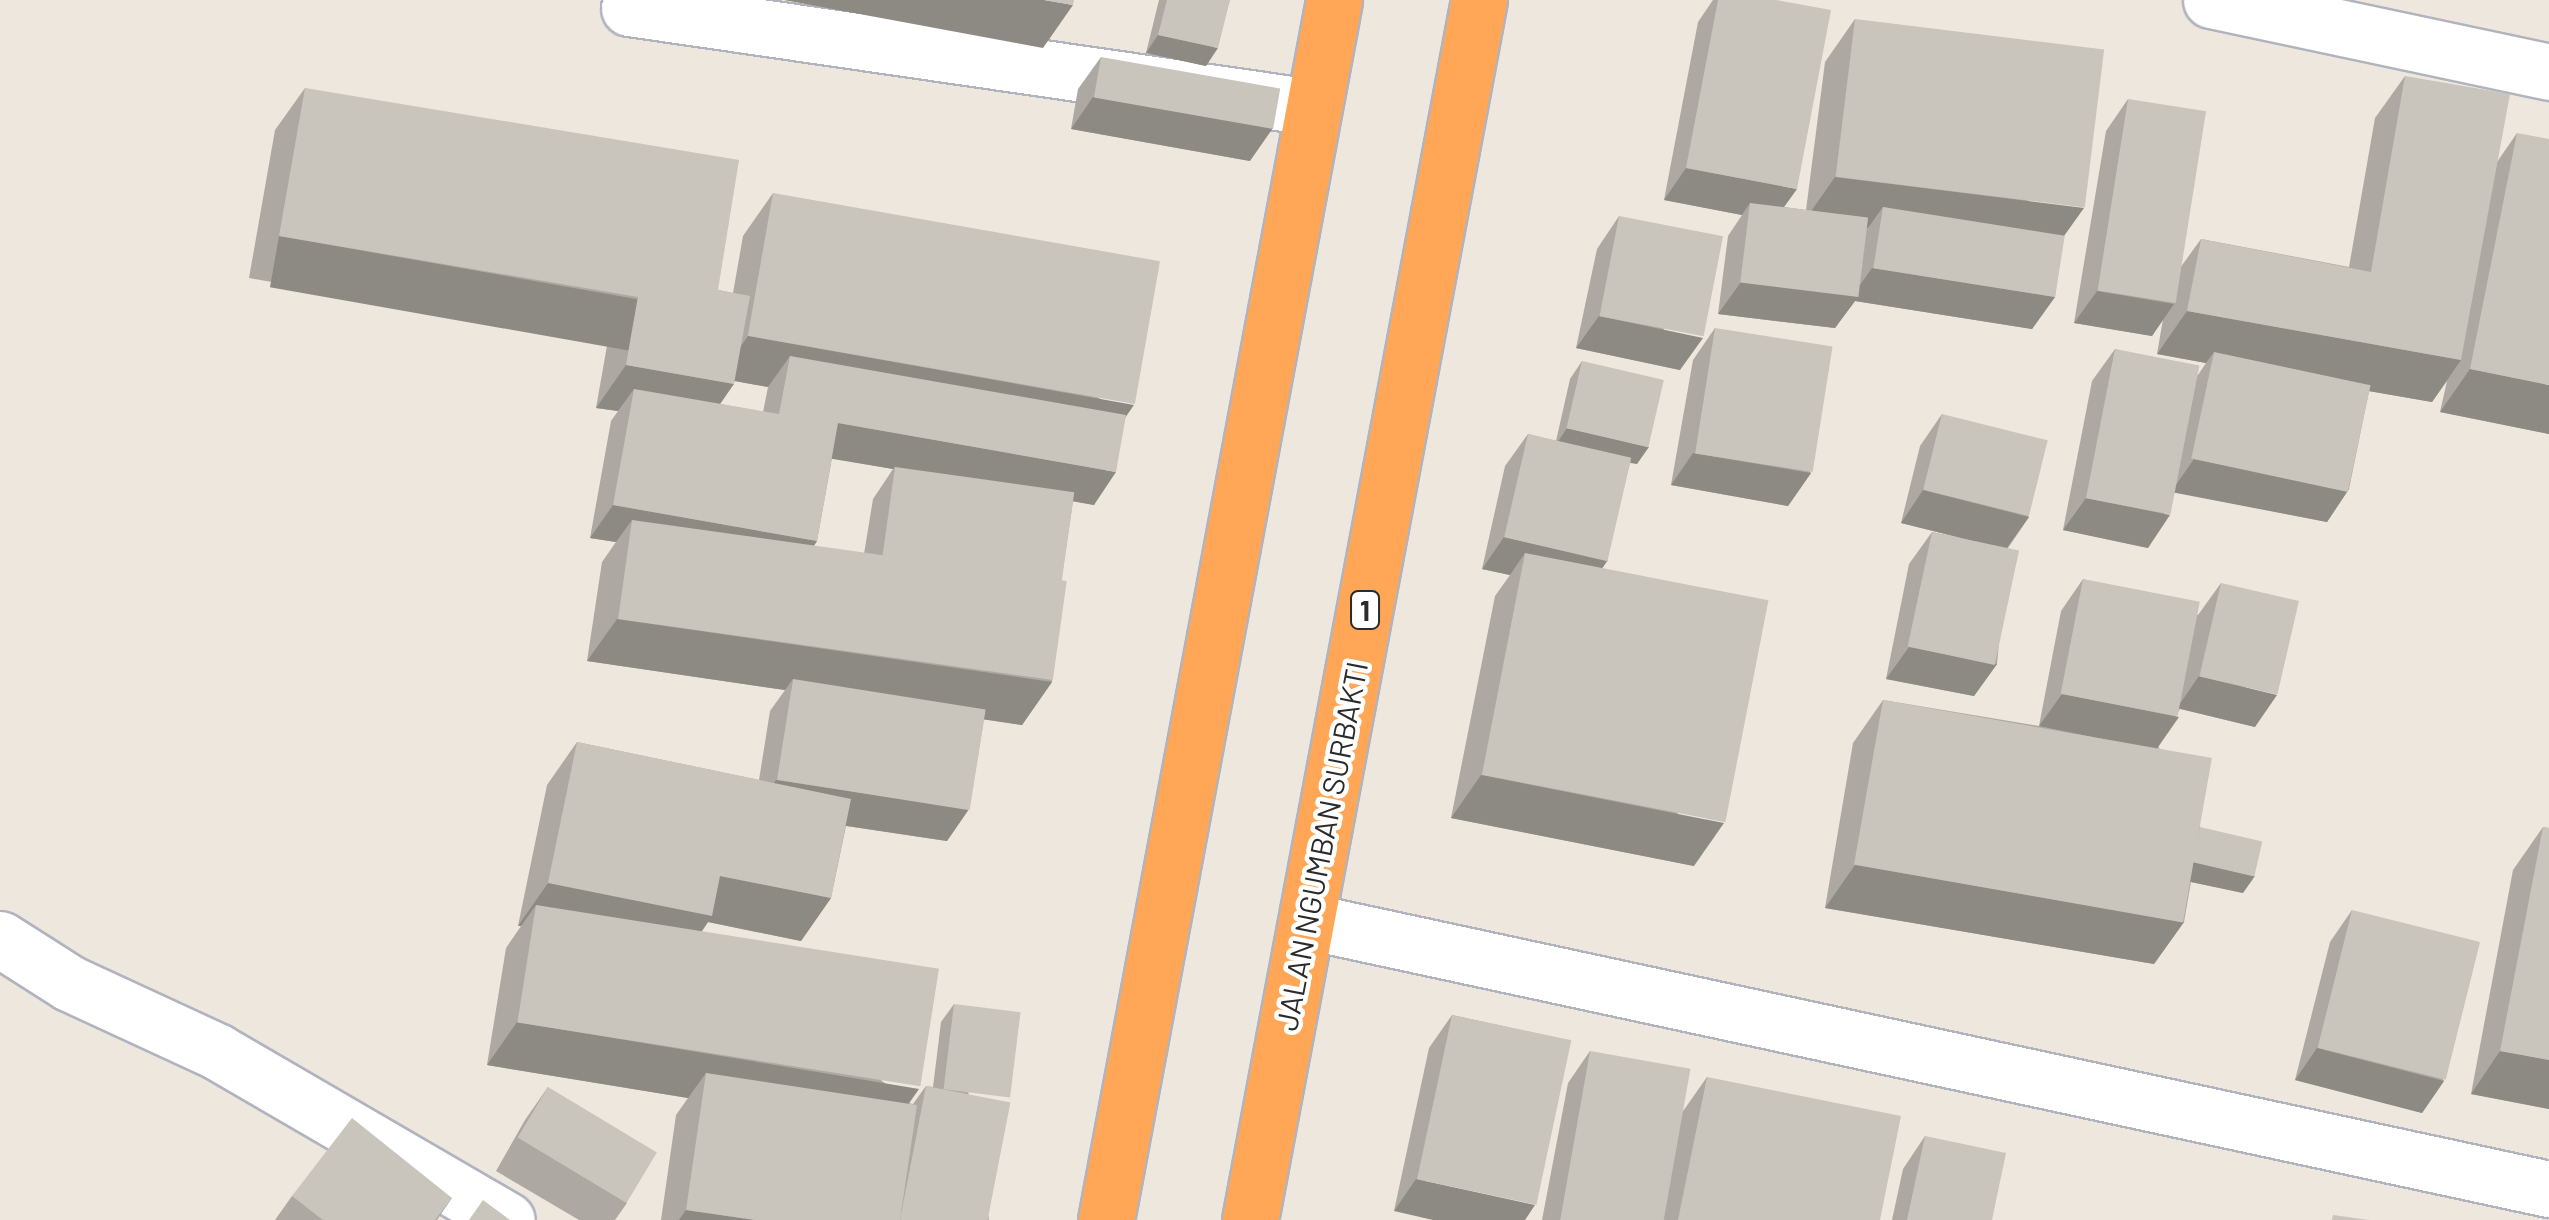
<!DOCTYPE html>
<html>
<head>
<meta charset="utf-8">
<style>
	body { margin:0 }
	#map { position:relative; width:2549px; height:1220px; overflow:hidden; background:#ede7dd; font-family:Barlow,sans-serif }
	div>[style] { position:absolute }
	.roads { filter:drop-shadow(2px 0 #b1b3bf) drop-shadow(-2px 0 #b1b3bf) drop-shadow(0 2px #b1b3bf) drop-shadow(0 -2px #b1b3bf) }
	.minor>* { height:55px; margin:-27.5px; padding:0 27.5px; transform-origin:27.5px; border-radius:27.5px; background:#fff }
	.highway>* { height:55px; margin:-27.5px; padding:0 27.5px; transform-origin:27.5px; border-radius:27.5px; background:#ffa756 }
	.wall>* { inset:0; background:#ada9a2 }
	.shaded-wall>* { inset:0; background:#8d8a84; transform-origin:0 0 }
	.building>* { inset:0; background:#c9c5bc; transform-origin:0 0 }
	span { translate:-50% -50%; white-space:nowrap; text-align:center; line-height:1.15; -webkit-text-stroke:9px #fff; paint-order:stroke }
	.shield-label span { padding:2px 8px; background:#fff; border:2px solid; border-radius:8px; -webkit-text-stroke-width:0 }
	.shield-label { font-size:28px; color:#2b2b2b; font-weight:700 }
	.street-label { font-size:30px; color:#2b2b2b }
</style>
</head>
<body>
<div id="map">
	<div class="roads">
		<div class="minor">
			<div style="left:2211px;top:0;width:346px;rotate:12deg"></div>
			<div style="left:629px;top:8px;width:690px;rotate:8.25deg"></div>
			<div style="left:1307px;top:921px;width:1271px;rotate:12.18deg"></div>
			<div style="left:0;top:939px;width:82px;rotate:32.5deg"></div>
			<div style="left:69px;top:983px;width:164px;rotate:24.8deg"></div>
			<div style="left:218px;top:1052px;width:334px;rotate:30.2deg"></div>
		</div>
		<div class="highway">
			<div style="left:1106px;top:1220px;width:1241px;rotate:-79.41deg"></div>
			<div style="left:1250px;top:1220px;width:1241px;rotate:-79.37deg"></div>
		</div>
	</div>
	<div class="wall">
		<div style="clip-path:polygon(1159px 0,1230px 0,1206px 66px,1146px 53px)"></div>
		<div style="clip-path:polygon(1713px 0,1776px 0,1784px 207px,1806px 210px,1825px 62px,1855px 19px,2063px 237px,2055px 297px,2032px 329px,1855px 301px,1835px 328px,1718px 314px,1728px 236px,1742px 215px,1664px 200px,1698px 22px)"></div>
		<div style="clip-path:polygon(1101px 57px,1250px 161px,1071px 129px,1078px 89px)"></div>
		<div style="clip-path:polygon(2405px 76px,2497px 162px,2517px 133px,2549px 434px,2440px 412px,2447px 381px,2432px 402px,2369px 391px,2349px 489px,2327px 522px,2175px 492px,2148px 548px,2063px 530px,2092px 381px,2115px 349px,2198px 375px,2206px 363px,2157px 354px,2163px 319px,2152px 336px,2074px 323px,2106px 131px,2128px 99px,2180px 268px,2201px 239px,2349px 267px,2375px 118px)"></div>
		<div style="clip-path:polygon(evenodd,305px 88px,718px 290px,733px 293px,743px 236px,773px 193px,1126px 415px,1094px 505px,1073px 501px,1061px 582px,1052px 682px,1022px 725px,984px 719px,969px 809px,947px 841px,846px 826px,831px 898px,801px 941px,708px 922px,701px 933px,909px 1103px,913px 1104px,926px 1086px,933px 1087px,941px 1022px,954px 1004px,989px 1220px,661px 1220px,676px 1115px,688px 1098px,487px 1065px,506px 948px,521px 926px,518px 926px,547px 785px,577px 742px,759px 780px,770px 711px,785px 690px,587px 661px,602px 562px,616px 542px,590px 538px,611px 421px,618px 411px,596px 408px,608px 340px,249px 278px,275px 130px,305px 88px,735px 381px,768px 387px,763px 412px,720px 404px,735px 381px,305px 88px,832px 458px,893px 469px,873px 499px,864px 554px,814px 546px,817px 541px,832px 458px)"></div>
		<div style="clip-path:polygon(1619px 216px,1680px 370px,1576px 348px,1597px 249px)"></div>
		<div style="clip-path:polygon(1715px 328px,1811px 473px,1788px 506px,1671px 485px,1693px 360px)"></div>
		<div style="clip-path:polygon(1582px 361px,1637px 464px,1630px 463px,1602px 568px,1694px 866px,1451px 818px,1495px 596px,1510px 575px,1482px 569px,1505px 466px,1528px 434px,1556px 441px,1570px 379px)"></div>
		<div style="clip-path:polygon(1942px 414px,2029px 517px,2008px 548px,1997px 664px,1974px 696px,1886px 679px,1909px 564px,1932px 532px,1965px 539px,1901px 523px,1920px 446px)"></div>
		<div style="clip-path:polygon(2083px 579px,2198px 615px,2221px 583px,2255px 727px,2180px 709px,2158px 746px,2200px 827px,2243px 893px,2191px 882px,2184px 922px,2154px 964px,1825px 908px,1853px 743px,1883px 700px,2039px 726px,2061px 611px)"></div>
		<div style="clip-path:polygon(2543px 827px,2549px 828px,2549px 1109px,2471px 1094px,2513px 870px)"></div>
		<div style="clip-path:polygon(2352px 910px,2444px 1081px,2422px 1113px,2295px 1080px,2330px 942px)"></div>
		<div style="clip-path:polygon(1452px 1015px,1571px 1041px,1394px 1211px,1429px 1048px)"></div>
		<div style="clip-path:polygon(1590px 1051px,1681px 1114px,1707px 1077px,1880px 1220px,1542px 1220px,1568px 1083px)"></div>
		<div style="clip-path:polygon(548px 1087px,627px 1203px,615px 1220px,579px 1220px,496px 1171px,525px 1120px)"></div>
		<div style="clip-path:polygon(1925px 1136px,1992px 1220px,1892px 1220px,1903px 1169px)"></div>
		<div style="clip-path:polygon(292px 1196px,452px 1198px,437px 1220px,275px 1220px)"></div>
	</div>
	<div class="shaded-wall">
		<div style="clip-path:polygon(784px 0,1044px 0,1073px 5px,1043px 48px)"></div>
		<div style="clip-path:polygon(1158px 35px,1218px 48px,1206px 66px,1146px 53px)"></div>
		<div style="clip-path:polygon(1093px 97px,1273px 128px,1250px 161px,1071px 129px)"></div>
		<div style="clip-path:polygon(1686px 168px,1797px 189px,1774px 221px,1750px 203px,1742px 215px,1664px 200px)"></div>
		<div style="clip-path:polygon(1835px 177px,2084px 208px,2054px 250px,1883px 207px,1868px 228px,1805px 220px)"></div>
		<div style="left:279px;top:236px;width:364px;height:52px;rotate:10deg"></div>
		<div style="clip-path:polygon(1872px 268px,2055px 297px,2032px 329px,1855px 301px,1835px 328px,1718px 314px,1741px 282px,1853px 295px)"></div>
		<div style="clip-path:polygon(2097px 291px,2174px 304px,2152px 336px,2074px 323px)"></div>
		<div style="clip-path:polygon(2187px 311px,2461px 360px,2432px 402px,2212px 364px,2214px 352px,2206px 363px,2157px 354px)"></div>
		<div style="clip-path:polygon(1599px 316px,1703px 338px,1680px 370px,1576px 348px)"></div>
		<div style="clip-path:polygon(748px 336px,1134px 405px,1104px 448px,790px 356px,768px 387px,718px 378px)"></div>
		<div style="clip-path:polygon(626px 365px,734px 384px,704px 427px,634px 389px,618px 411px,596px 408px)"></div>
		<div style="clip-path:polygon(2470px 369px,2549px 385px,2549px 434px,2440px 412px)"></div>
		<div style="clip-path:polygon(838px 423px,1116px 472px,1094px 505px,895px 470px,895px 467px,893px 469px,815px 456px)"></div>
		<div style="clip-path:polygon(1567px 428px,1649px 447px,1637px 464px,1555px 446px)"></div>
		<div style="clip-path:polygon(1693px 453px,1811px 473px,1788px 506px,1671px 485px)"></div>
		<div style="clip-path:polygon(2194px 459px,2349px 489px,2327px 522px,2171px 492px)"></div>
		<div style="clip-path:polygon(1923px 490px,2029px 517px,2006px 549px,1901px 523px)"></div>
		<div style="clip-path:polygon(2086px 498px,2170px 515px,2148px 548px,2063px 530px)"></div>
		<div style="clip-path:polygon(613px 505px,817px 541px,794px 574px,632px 520px,616px 542px,590px 538px)"></div>
		<div style="clip-path:polygon(1504px 537px,1608px 560px,1585px 593px,1525px 553px,1510px 575px,1482px 569px)"></div>
		<div style="clip-path:polygon(617px 619px,1052px 682px,1022px 725px,791px 691px,793px 679px,785px 690px,587px 661px)"></div>
		<div style="clip-path:polygon(1909px 647px,1997px 664px,1974px 696px,1886px 679px)"></div>
		<div style="clip-path:polygon(2199px 676px,2277px 695px,2255px 727px,2177px 708px)"></div>
		<div style="clip-path:polygon(2062px 694px,2179px 717px,2156px 750px,2039px 726px)"></div>
		<div style="clip-path:polygon(1481px 775px,1724px 823px,1694px 866px,1451px 818px)"></div>
		<div style="clip-path:polygon(776px 780px,969px 809px,947px 841px,754px 812px)"></div>
		<div style="clip-path:polygon(2190px 861px,2255px 876px,2243px 893px,2177px 879px)"></div>
		<div style="clip-path:polygon(1855px 865px,2184px 922px,2154px 964px,1825px 908px)"></div>
		<div style="clip-path:polygon(720px 876px,831px 898px,801px 941px,708px 922px,682px 959px,536px 905px,521px 926px,518px 926px,548px 883px)"></div>
		<div style="clip-path:polygon(517px 1022px,919px 1089px,889px 1132px,706px 1073px,688px 1098px,487px 1065px)"></div>
		<div style="clip-path:polygon(2317px 1048px,2444px 1081px,2422px 1113px,2295px 1080px)"></div>
		<div style="clip-path:polygon(2500px 1051px,2549px 1060px,2549px 1109px,2471px 1094px)"></div>
		<div style="clip-path:polygon(1416px 1179px,1535px 1205px,1525px 1220px,1433px 1220px,1394px 1211px)"></div>
		<div style="clip-path:polygon(686px 1210px,755px 1220px,679px 1220px)"></div>
	</div>
	<div class="building">
		<div style="clip-path:polygon(1044px 0,1074px 0,1073px 5px)"></div>
		<div style="clip-path:polygon(1167px 0,1230px 0,1218px 48px,1158px 35px)"></div>
		<div style="clip-path:polygon(1718px 0,1776px 0,1831px 10px,1797px 189px,1686px 168px)"></div>
		<div style="left:1855px;top:19px;width:251px;height:159px;rotate:7deg"></div>
		<div style="left:1101px;top:57px;width:182px;height:41px;rotate:10deg"></div>
		<div style="clip-path:polygon(2405px 76px,2510px 94px,2461px 360px,2187px 311px,2201px 239px,2371px 272px)"></div>
		<div style="clip-path:polygon(305px 88px,739px 160px,718px 290px,750px 296px,734px 384px,626px 365px,638px 297px,279px 236px)"></div>
		<div style="left:2128px;top:99px;width:79px;height:194px;rotate:9deg"></div>
		<div style="clip-path:polygon(2517px 133px,2549px 139px,2549px 385px,2470px 369px)"></div>
		<div style="left:773px;top:193px;width:393px;height:145px;rotate:10deg"></div>
		<div style="left:1750px;top:203px;width:119px;height:80px;rotate:7deg"></div>
		<div style="left:1883px;top:207px;width:184px;height:62px;rotate:9deg"></div>
		<div style="left:1619px;top:216px;width:106px;height:102px;rotate:11deg"></div>
		<div style="left:1715px;top:328px;width:119px;height:127px;rotate:9deg"></div>
		<div style="left:2115px;top:349px;width:86px;height:152px;rotate:11deg"></div>
		<div style="left:2214px;top:352px;width:160px;height:109px;rotate:12deg"></div>
		<div style="clip-path:polygon(790px 356px,1126px 415px,1116px 472px,838px 423px,817px 541px,613px 505px,634px 389px,779px 414px)"></div>
		<div style="left:1582px;top:361px;width:84px;height:69px;rotate:13deg"></div>
		<div style="left:1942px;top:414px;width:109px;height:78px;rotate:14deg"></div>
		<div style="left:1528px;top:434px;width:106px;height:106px;rotate:13deg"></div>
		<div style="left:895px;top:467px;width:181px;height:90px;rotate:8deg"></div>
		<div style="left:632px;top:520px;width:439px;height:100px;rotate:8deg"></div>
		<div style="left:1932px;top:532px;width:89px;height:117px;rotate:12deg"></div>
		<div style="left:1525px;top:553px;width:248px;height:226px;rotate:11deg"></div>
		<div style="left:2083px;top:579px;width:119px;height:117px;rotate:11deg"></div>
		<div style="left:2221px;top:583px;width:80px;height:96px;rotate:13deg"></div>
		<div style="left:793px;top:679px;width:195px;height:102px;rotate:9deg"></div>
		<div style="left:1883px;top:700px;width:334px;height:167px;rotate:10deg"></div>
		<div style="clip-path:polygon(577px 742px,851px 799px,831px 898px,720px 876px,712px 916px,548px 883px)"></div>
		<div style="left:2200px;top:827px;width:64px;height:36px;rotate:13deg"></div>
		<div style="clip-path:polygon(2543px 827px,2549px 828px,2549px 1060px,2500px 1051px)"></div>
		<div style="left:536px;top:905px;width:408px;height:119px;rotate:9deg"></div>
		<div style="left:2352px;top:910px;width:132px;height:142px;rotate:14deg"></div>
		<div style="left:954px;top:1004px;width:67px;height:86px;rotate:7deg"></div>
		<div style="left:1452px;top:1015px;width:122px;height:168px;rotate:12deg"></div>
		<div style="left:1590px;top:1051px;width:102px;height:172px;rotate:10deg"></div>
		<div style="clip-path:polygon(706px 1073px,917px 1105px,900px 1220px,755px 1220px,686px 1210px)"></div>
		<div style="clip-path:polygon(1707px 1077px,1901px 1116px,1880px 1220px,1678px 1220px)"></div>
		<div style="left:926px;top:1086px;width:86px;height:136px;rotate:11deg"></div>
		<div style="left:548px;top:1087px;width:127px;height:59px;rotate:31deg"></div>
		<div style="clip-path:polygon(352px 1118px,452px 1198px,435px 1220px,323px 1220px,292px 1196px)"></div>
		<div style="clip-path:polygon(1925px 1136px,2006px 1153px,1992px 1220px,1907px 1220px)"></div>
		<div style="clip-path:polygon(483px 1200px,510px 1220px,469px 1220px)"></div>
		<div style="clip-path:polygon(2333px 1215px,2369px 1220px,2332px 1220px)"></div>
	</div>
	<div class="shield-label">
		<span style="left:1365px;top:610px">1</span>
	</div>
	<div class="street-label">
		<span style="left:1321px;top:846px;rotate:-79deg">JALAN NGUMBAN SURBAKTI</span>
	</div>
</div>
</body>
</html>
